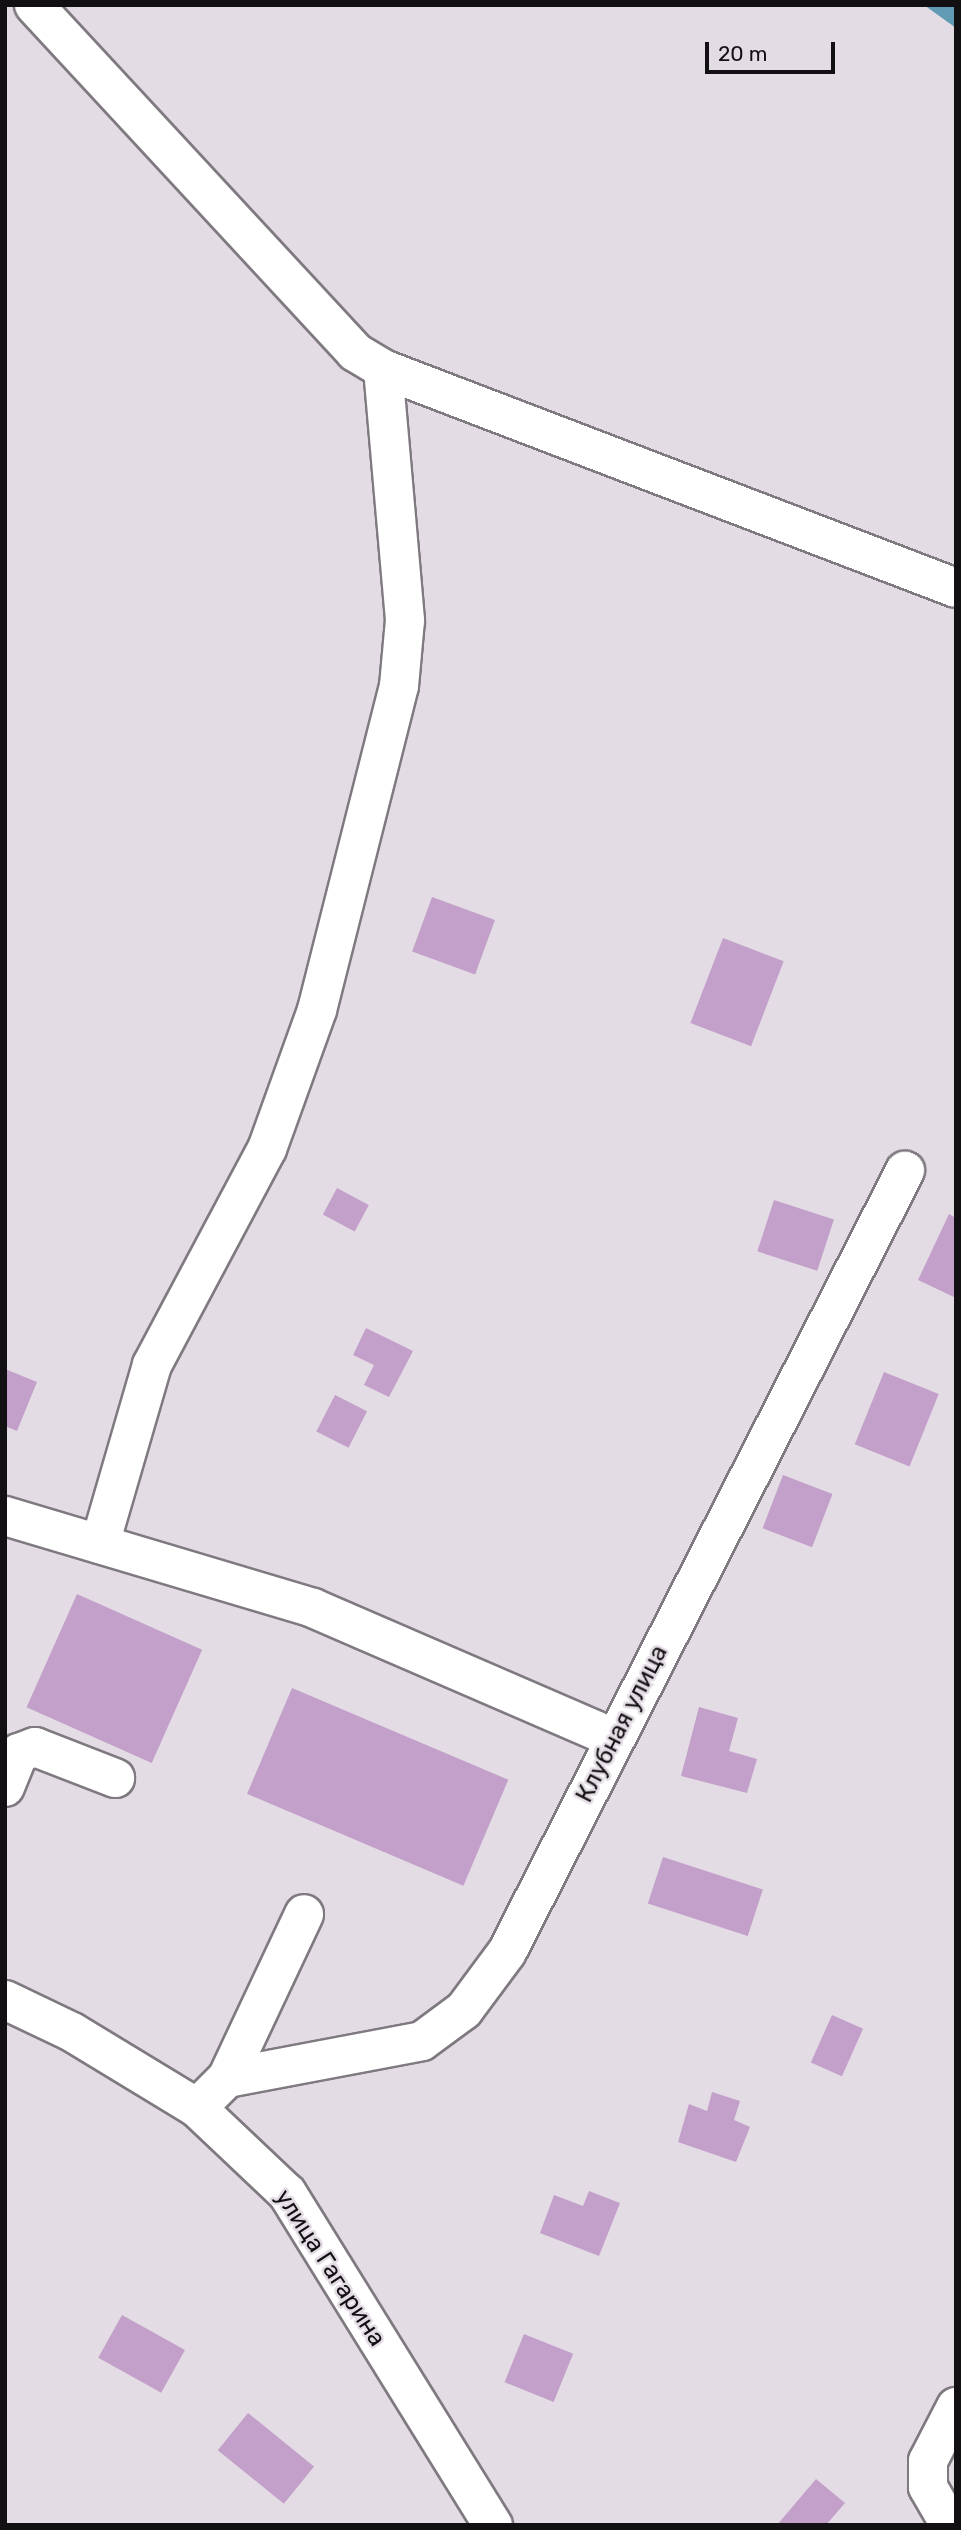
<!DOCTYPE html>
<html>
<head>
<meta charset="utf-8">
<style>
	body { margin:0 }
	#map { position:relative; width:961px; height:2530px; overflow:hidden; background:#e3dce4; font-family:Rubik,sans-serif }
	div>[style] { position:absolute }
	.water>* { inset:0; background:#609bb3 }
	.building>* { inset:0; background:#c3a0ca; transform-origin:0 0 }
	.roads { filter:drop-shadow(2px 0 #7f7980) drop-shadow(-2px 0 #7f7980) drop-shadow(0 2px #7f7980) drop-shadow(0 -2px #7f7980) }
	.minor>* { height:38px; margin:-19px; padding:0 19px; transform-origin:19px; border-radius:19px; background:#fff }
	span { translate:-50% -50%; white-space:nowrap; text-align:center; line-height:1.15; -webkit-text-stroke:5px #e3dce4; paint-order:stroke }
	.street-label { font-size:24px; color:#121012 }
	.frame { position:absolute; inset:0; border:7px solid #121012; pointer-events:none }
	.scale { position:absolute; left:705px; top:42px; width:130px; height:32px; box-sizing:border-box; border:4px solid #121012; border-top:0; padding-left:9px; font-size:21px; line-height:24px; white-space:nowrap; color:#121012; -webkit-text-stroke:5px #e3dce4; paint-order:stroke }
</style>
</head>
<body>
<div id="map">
	<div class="water">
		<div style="clip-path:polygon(924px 5px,956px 5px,956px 28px)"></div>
	</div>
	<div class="building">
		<div style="left:432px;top:897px;width:67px;height:58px;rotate:20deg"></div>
		<div style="left:723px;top:938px;width:65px;height:91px;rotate:21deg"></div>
		<div style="left:337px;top:1188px;width:36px;height:30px;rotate:28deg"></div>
		<div style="left:774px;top:1200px;width:63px;height:54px;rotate:18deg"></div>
		<div style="clip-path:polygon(949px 1214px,956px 1218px,956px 1298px,918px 1280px)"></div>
		<div style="clip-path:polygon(366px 1328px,413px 1351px,389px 1397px,364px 1385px,374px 1365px,353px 1355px)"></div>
		<div style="clip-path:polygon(5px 1369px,37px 1382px,17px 1431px,5px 1426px)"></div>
		<div style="left:884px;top:1372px;width:59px;height:78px;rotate:22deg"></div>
		<div style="left:335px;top:1395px;width:36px;height:41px;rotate:27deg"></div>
		<div style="left:783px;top:1475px;width:53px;height:57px;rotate:21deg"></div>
		<div style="left:77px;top:1594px;width:137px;height:124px;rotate:24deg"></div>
		<div style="left:292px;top:1688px;width:235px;height:115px;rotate:23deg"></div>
		<div style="clip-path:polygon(699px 1707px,738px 1718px,729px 1751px,757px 1759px,747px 1793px,681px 1776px)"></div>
		<div style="left:663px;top:1857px;width:105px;height:49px;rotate:18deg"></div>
		<div style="left:832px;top:2015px;width:34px;height:52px;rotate:24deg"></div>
		<div style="clip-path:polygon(712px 2092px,740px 2101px,734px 2120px,750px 2127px,736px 2162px,678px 2142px,689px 2104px,707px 2111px)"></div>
		<div style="clip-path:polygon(589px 2191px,620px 2203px,599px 2256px,540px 2233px,554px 2195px,583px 2206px)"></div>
		<div style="left:122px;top:2315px;width:72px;height:49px;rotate:29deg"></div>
		<div style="left:524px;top:2334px;width:53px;height:52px;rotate:22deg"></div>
		<div style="left:248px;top:2413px;width:85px;height:48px;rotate:39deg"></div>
		<div style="clip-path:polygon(816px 2479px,845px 2503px,826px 2525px,777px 2525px)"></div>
	</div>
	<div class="roads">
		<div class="minor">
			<div style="left:34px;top:5px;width:473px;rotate:47.2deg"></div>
			<div style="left:355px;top:352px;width:33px;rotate:31deg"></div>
			<div style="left:383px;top:369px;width:613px;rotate:20.92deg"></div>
			<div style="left:5px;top:1516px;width:321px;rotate:16.6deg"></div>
			<div style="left:313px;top:1608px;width:329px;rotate:23.4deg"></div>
			<div style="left:100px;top:1544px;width:186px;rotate:-73.8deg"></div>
			<div style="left:152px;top:1365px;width:245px;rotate:-62deg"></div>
			<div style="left:267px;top:1149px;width:148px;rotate:-70.2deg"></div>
			<div style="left:317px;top:1010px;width:334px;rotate:-75.8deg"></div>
			<div style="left:399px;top:686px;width:66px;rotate:-84.8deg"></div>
			<div style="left:405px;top:620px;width:252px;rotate:-95deg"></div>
			<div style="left:5px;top:1787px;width:37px;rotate:-68deg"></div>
			<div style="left:19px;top:1753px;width:17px;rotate:-21deg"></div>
			<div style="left:35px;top:1747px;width:86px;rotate:21.2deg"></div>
			<div style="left:5px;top:2000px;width:74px;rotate:25.5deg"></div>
			<div style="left:72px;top:2032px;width:146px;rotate:31.3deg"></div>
			<div style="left:197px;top:2108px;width:124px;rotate:43.4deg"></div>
			<div style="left:287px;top:2193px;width:391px;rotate:58.2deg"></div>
			<div style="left:227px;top:2078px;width:181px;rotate:-64.8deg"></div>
			<div style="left:197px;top:2108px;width:42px;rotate:-45deg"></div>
			<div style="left:227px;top:2078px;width:198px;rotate:-10.7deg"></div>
			<div style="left:422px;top:2041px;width:52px;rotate:-36.4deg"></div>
			<div style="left:464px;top:2010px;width:72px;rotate:-53.4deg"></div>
			<div style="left:507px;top:1952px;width:877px;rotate:-63deg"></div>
			<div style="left:950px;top:2525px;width:44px;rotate:-120.1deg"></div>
			<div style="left:928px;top:2487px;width:26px;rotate:-90deg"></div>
			<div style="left:928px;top:2461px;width:61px;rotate:-62.6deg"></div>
		</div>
	</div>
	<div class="street-label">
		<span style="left:622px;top:1724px;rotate:-63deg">Клубная улица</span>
		<span style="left:330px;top:2268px;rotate:57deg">улица Гагарина</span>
	</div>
	<div class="frame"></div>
	<div class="scale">20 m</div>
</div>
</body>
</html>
